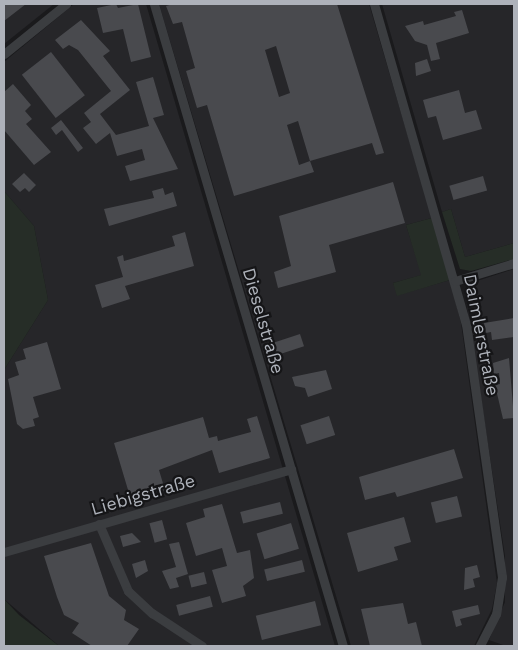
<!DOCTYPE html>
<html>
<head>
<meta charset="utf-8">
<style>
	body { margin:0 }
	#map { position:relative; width:518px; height:650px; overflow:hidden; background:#1a1a1c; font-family:"Work Sans",sans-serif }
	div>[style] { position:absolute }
	.built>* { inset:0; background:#262629 }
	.green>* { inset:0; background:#262d27 }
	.building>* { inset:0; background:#494a4e; transform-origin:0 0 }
	.minor>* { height:9px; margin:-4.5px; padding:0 4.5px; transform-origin:4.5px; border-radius:4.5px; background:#3b3d40 }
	span { translate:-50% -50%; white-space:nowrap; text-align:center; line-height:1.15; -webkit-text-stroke:4.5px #151517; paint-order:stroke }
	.street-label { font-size:18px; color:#aeb2ba }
	.frame { position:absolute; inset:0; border:5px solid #aeb2ba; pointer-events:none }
</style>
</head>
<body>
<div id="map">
	<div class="built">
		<div style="clip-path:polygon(4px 4px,54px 4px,4px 44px)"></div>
		<div style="clip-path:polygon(74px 4px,146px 4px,335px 646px,59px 646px,4px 599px,4px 370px,48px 300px,34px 226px,4px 191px,4px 62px)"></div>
		<div style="clip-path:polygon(159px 4px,369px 4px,432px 218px,406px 225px,422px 275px,393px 283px,398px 295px,450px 280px,461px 323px,497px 583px,492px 609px,474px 646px,351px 646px)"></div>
		<div style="clip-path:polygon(382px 4px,514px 4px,514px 243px,465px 257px,451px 209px,442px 212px)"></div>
		<div style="clip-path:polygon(514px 269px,514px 646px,506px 646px,489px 640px,505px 602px,505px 556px,465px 293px,471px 283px)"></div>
	</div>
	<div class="green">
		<div style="clip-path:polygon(4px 191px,34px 226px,48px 300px,4px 370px)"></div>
		<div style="clip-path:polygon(451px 209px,465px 257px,514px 243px,514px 259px,471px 271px,460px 269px,442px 212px)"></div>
		<div style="clip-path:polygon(432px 218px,450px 280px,397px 296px,393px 283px,421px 275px,406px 225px)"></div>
		<div style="clip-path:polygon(4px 599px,19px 615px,59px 646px,4px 646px)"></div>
	</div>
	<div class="building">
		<div style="clip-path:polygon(4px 4px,26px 4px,4px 21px)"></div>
		<div style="clip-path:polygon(116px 4px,118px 8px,138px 4px,151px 57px,131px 62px,123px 29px,103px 33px,97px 8px)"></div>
		<div style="clip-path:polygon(evenodd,173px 4px,337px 4px,384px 153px,376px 155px,372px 143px,310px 161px,314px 172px,234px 196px,207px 105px,197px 108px,186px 71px,195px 68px,182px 22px,173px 24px,168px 11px,166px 6px,173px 4px,276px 46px,290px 93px,279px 97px,265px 50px,276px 46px,173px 4px,298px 121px,310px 161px,299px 165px,287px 125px,298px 121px)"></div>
		<div style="clip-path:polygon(462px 10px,469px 33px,436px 43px,440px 59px,431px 61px,427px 45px,415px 41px,405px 26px,423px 21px,424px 25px,456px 16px,454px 12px)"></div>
		<div style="clip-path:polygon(81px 20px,110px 51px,103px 56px,130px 90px,100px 114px,116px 135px,149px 126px,136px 82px,153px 77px,164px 115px,153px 118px,178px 169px,130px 181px,125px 166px,145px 160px,142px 149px,117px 156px,110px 133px,96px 144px,83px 128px,91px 122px,84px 113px,111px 91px,78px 50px,69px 45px,63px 49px,55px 40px)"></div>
		<div style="left:51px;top:52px;width:55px;height:37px;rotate:52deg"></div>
		<div style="clip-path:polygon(427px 59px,431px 71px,416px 76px,415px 63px)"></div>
		<div style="clip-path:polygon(13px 84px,31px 105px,25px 111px,32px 119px,26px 124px,51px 152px,34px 165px,4px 130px,4px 92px)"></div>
		<div style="clip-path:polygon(459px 90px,465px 113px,476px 110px,482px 129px,443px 140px,436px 116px,428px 118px,423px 100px)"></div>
		<div style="clip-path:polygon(61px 120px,83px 148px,78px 152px,62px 130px,56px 135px,51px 128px)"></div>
		<div style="clip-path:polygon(24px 173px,36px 185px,29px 192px,25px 188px,20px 192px,12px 184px)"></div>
		<div style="left:483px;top:176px;width:15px;height:35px;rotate:74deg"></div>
		<div style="clip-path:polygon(393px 182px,405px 223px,329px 245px,336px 272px,278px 288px,274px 272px,291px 266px,279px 216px)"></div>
		<div style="clip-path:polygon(163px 188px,165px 195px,173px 192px,177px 206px,109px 226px,104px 209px,154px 198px,152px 191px)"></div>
		<div style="clip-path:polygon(185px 232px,194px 266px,125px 286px,130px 299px,102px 308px,95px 285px,123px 277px,117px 257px,123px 255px,124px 261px,175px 246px,172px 236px)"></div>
		<div style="clip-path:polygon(514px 318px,514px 337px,492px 340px,491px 332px,486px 333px,484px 323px)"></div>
		<div style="left:300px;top:334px;width:13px;height:28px;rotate:72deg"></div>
		<div style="clip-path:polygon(47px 342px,61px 389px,33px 397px,39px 417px,33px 419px,35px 426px,23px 429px,17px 424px,8px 379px,19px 375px,15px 362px,26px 359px,23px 349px)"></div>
		<div style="clip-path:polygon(509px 358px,514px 418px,503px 419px,495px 385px,500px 384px,499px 373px,494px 374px,493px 363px)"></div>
		<div style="clip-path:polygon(326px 370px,332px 389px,308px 397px,305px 388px,295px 386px,292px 377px)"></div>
		<div style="clip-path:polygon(257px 416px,270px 458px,219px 473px,212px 450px,159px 470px,165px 490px,131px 500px,114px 443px,203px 417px,209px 438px,217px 436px,218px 441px,251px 432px,247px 419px)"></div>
		<div style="left:329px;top:416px;width:20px;height:30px;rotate:72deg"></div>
		<div style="clip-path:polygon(454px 449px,463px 478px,397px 497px,395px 492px,365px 500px,359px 477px)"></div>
		<div style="left:457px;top:496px;width:21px;height:27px;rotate:76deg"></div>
		<div style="left:280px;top:502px;width:12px;height:41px;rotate:76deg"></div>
		<div style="clip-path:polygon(222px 504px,237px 553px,250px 550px,254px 578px,243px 586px,246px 596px,222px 603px,212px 570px,227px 566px,222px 548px,196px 556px,186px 523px,205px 517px,203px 509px)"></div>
		<div style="clip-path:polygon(404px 517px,411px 542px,394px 547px,398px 560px,358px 572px,347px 533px)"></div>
		<div style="left:162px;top:520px;width:20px;height:13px;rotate:75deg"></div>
		<div style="left:291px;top:523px;width:27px;height:36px;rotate:73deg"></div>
		<div style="clip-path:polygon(132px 533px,141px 542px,123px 547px,120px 536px)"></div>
		<div style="clip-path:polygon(179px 542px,188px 574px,176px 578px,179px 587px,170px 589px,162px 571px,176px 567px,169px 544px)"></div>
		<div style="clip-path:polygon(91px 543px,109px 596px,126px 610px,124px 620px,139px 629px,127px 646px,92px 646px,72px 633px,79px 623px,64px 615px,57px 597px,44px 556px)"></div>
		<div style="clip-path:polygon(145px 560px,148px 571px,136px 578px,132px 564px)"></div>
		<div style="left:302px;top:560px;width:12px;height:39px;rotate:76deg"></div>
		<div style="clip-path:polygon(477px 565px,480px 577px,473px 579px,475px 587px,464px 590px,465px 568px)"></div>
		<div style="left:204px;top:572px;width:12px;height:16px;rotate:76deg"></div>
		<div style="left:210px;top:596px;width:11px;height:35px;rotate:75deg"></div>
		<div style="left:315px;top:601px;width:25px;height:61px;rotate:76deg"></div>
		<div style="clip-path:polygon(403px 603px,408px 624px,416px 622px,422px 646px,370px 646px,361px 609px)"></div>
		<div style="clip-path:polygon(478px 605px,480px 614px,460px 619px,462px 625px,456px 627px,452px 611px)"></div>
	</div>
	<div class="minor">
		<div style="left:154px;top:4px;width:669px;rotate:73.6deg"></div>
		<div style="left:374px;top:4px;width:333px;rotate:74deg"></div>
		<div style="left:466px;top:324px;width:256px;rotate:81.9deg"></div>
		<div style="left:502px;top:577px;width:37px;rotate:99deg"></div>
		<div style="left:496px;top:614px;width:36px;rotate:117deg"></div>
		<div style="left:4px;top:54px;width:80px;rotate:-38.9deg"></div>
		<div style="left:455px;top:281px;width:62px;rotate:-17deg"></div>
		<div style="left:99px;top:524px;width:73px;rotate:66.6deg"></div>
		<div style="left:128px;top:591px;width:33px;rotate:43deg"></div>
		<div style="left:152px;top:613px;width:60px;rotate:33.4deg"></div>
		<div style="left:4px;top:552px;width:299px;rotate:-16.1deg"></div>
	</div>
	<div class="street-label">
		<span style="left:263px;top:321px;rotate:74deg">Dieselstraße</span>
		<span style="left:481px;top:335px;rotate:79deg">Daimlerstraße</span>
		<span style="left:143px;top:495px;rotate:-16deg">Liebigstraße</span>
	</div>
	<div class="frame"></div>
</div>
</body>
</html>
